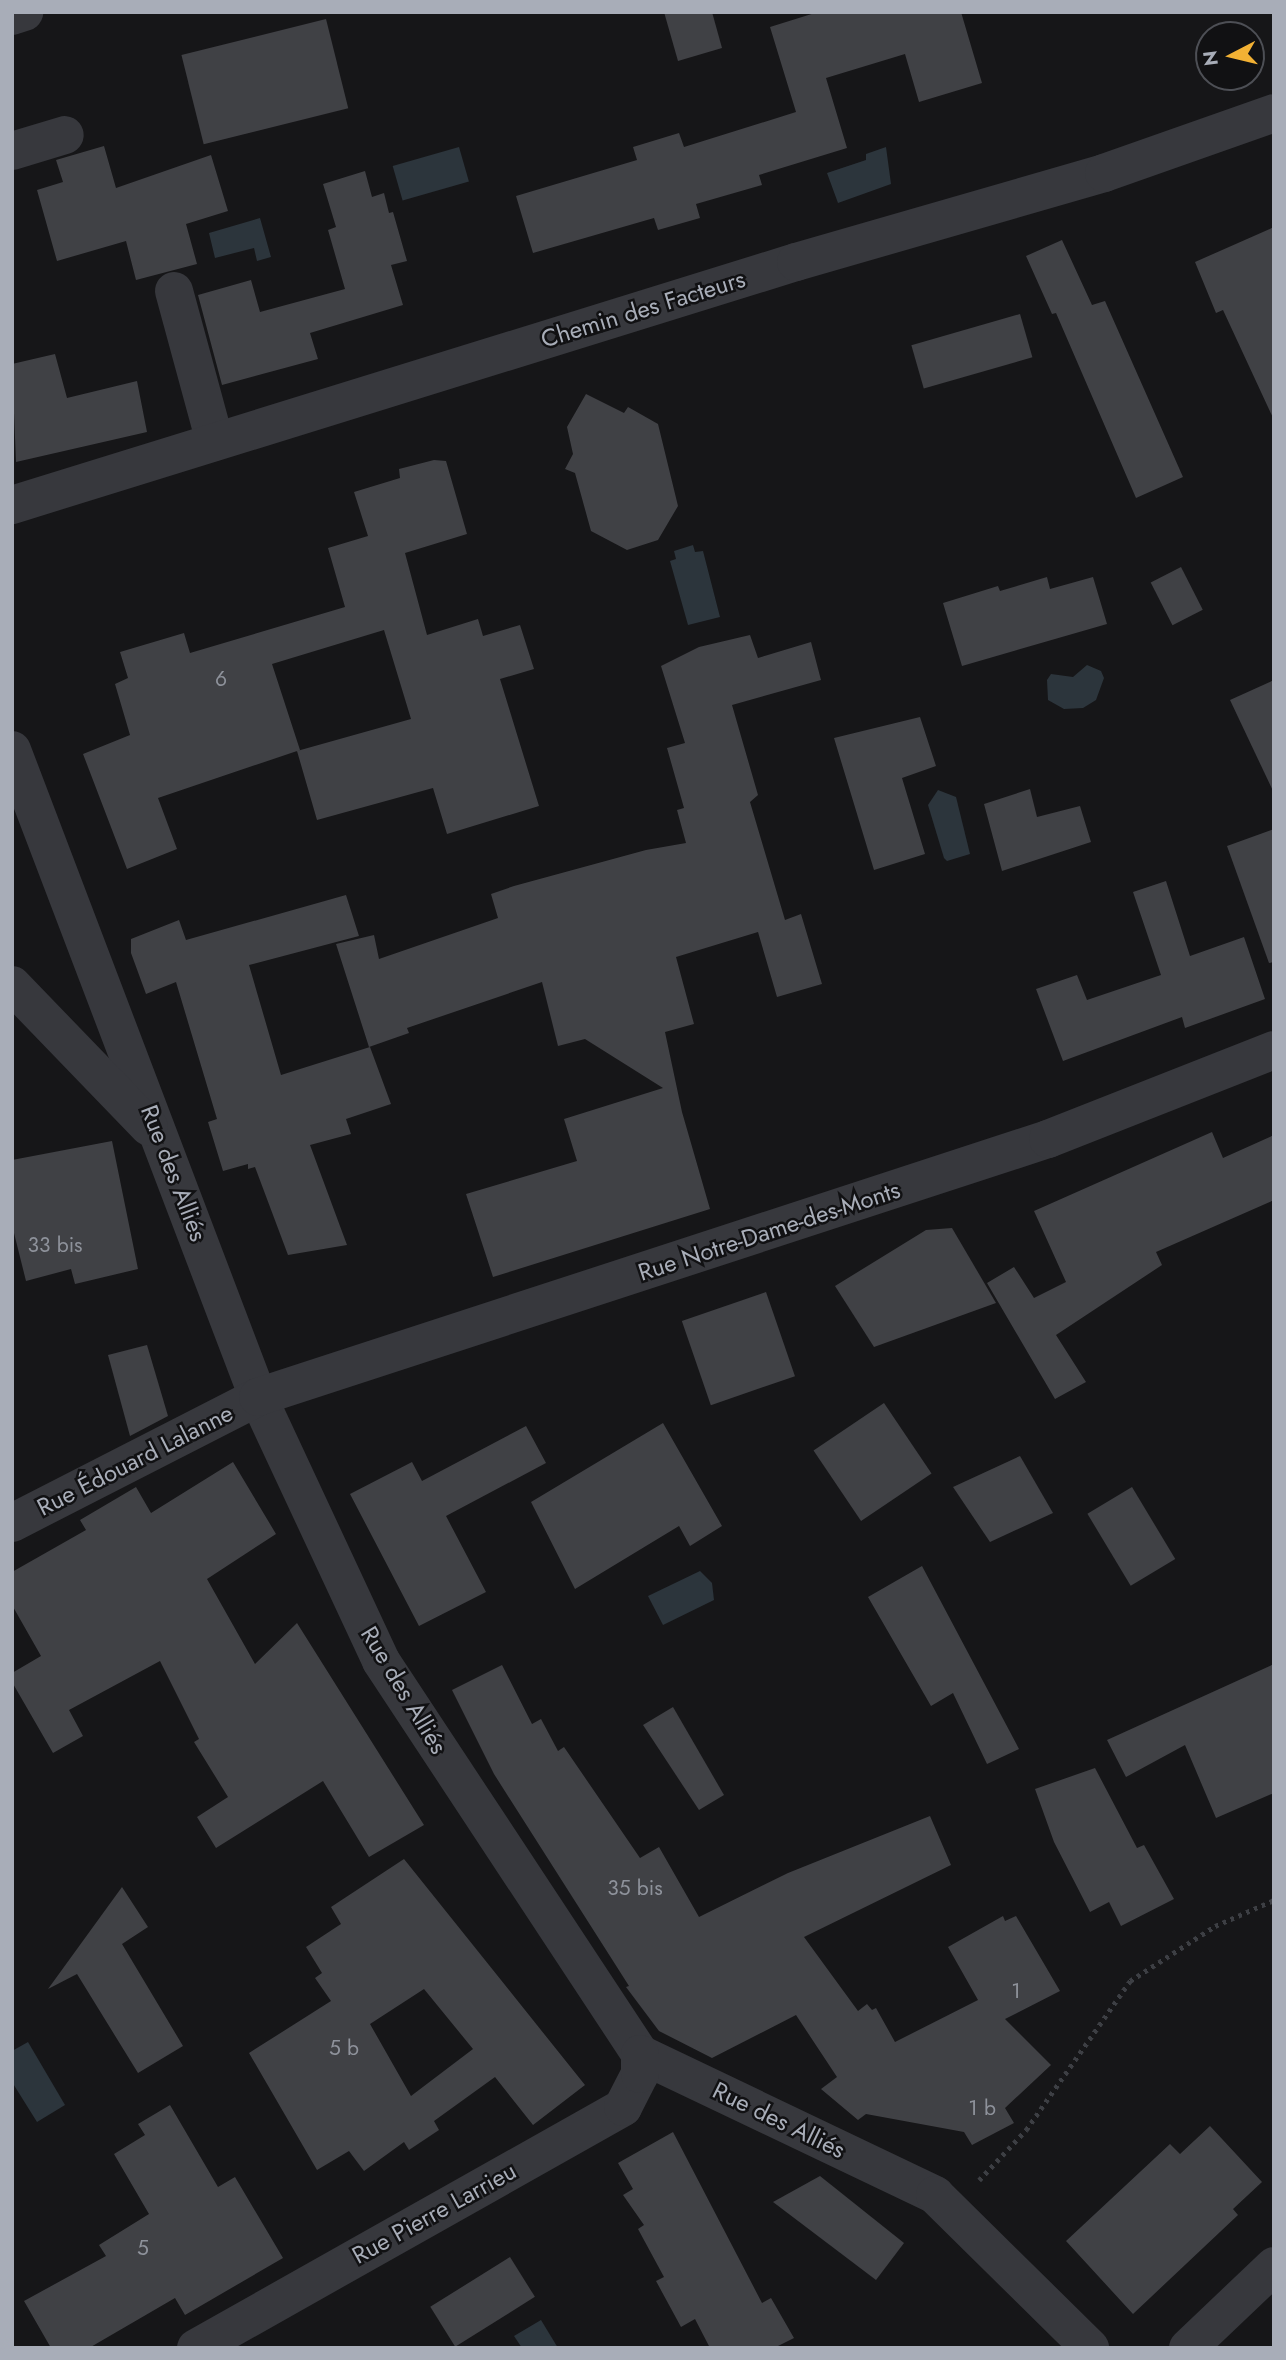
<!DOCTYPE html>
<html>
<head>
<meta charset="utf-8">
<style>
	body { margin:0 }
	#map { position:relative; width:1286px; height:2360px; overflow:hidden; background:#161618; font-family:Jost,sans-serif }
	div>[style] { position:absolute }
	.water>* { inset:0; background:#2c353c; transform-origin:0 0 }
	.building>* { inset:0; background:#404145; transform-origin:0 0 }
	.path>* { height:4.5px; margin-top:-2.25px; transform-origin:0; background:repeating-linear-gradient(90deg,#3d3f44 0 3.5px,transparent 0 8.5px) }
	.minor>* { height:38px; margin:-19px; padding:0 19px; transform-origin:19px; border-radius:19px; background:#37383d }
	span { translate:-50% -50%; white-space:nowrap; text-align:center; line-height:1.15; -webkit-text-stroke:5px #111113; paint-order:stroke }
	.number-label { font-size:21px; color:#8e929b }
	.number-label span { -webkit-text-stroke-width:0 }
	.street-label { font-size:24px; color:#a8adb8 }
	.frame { position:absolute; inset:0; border:14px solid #a8adb8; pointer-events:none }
	.north { position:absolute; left:1195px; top:21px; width:70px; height:70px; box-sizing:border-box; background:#111113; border:2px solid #4d4f55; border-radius:50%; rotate:263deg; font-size:19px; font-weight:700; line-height:28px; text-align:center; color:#a8adb8 }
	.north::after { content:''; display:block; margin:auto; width:24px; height:32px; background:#f2b134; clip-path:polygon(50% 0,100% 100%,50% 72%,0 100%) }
</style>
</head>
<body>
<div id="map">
	<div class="water">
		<div style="left:459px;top:147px;width:36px;height:69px;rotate:74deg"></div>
		<div style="clip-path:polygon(886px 147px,891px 184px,838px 203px,827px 173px,866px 160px,866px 154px)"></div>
		<div style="clip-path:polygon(260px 218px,271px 257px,257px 261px,254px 248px,215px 258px,209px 233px)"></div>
		<div style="clip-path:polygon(693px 545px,695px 552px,703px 551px,720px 617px,688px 625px,670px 561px,676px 559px,674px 551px)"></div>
		<div style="clip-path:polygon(1087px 665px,1101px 671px,1104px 678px,1096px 700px,1083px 708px,1064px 709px,1048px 700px,1047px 680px,1051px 674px,1073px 677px)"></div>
		<div style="clip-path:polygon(938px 790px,956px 797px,970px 854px,947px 861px,944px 858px,928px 805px)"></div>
		<div style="clip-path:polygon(700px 1571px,712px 1583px,714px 1600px,663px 1625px,648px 1596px)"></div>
		<div style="clip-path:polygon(28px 2042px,65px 2105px,37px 2122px,12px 2082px,12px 2051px)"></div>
		<div style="clip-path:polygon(541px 2320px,558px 2348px,522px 2348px,514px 2336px)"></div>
	</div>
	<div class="building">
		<div style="clip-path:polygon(664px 12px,712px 12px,722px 48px,678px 61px)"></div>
		<div style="clip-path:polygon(818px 12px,961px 12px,982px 83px,919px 102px,905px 54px,826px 78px,847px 148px,759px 175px,762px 185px,696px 204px,700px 218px,658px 230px,654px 218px,533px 253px,516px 196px,637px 160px,633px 147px,679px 133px,684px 147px,796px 112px,770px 27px)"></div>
		<div style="left:326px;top:19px;width:92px;height:149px;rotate:76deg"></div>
		<div style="clip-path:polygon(104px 146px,116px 188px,211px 155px,228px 211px,186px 224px,197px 264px,136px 280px,126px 241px,57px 261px,37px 190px,63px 182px,56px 160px)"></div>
		<div style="clip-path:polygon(365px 171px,372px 197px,384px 193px,389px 213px,393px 212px,407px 261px,391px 265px,403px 305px,310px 333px,318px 359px,222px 385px,198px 295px,251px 280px,260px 312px,345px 289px,328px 230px,336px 227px,323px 184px)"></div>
		<div style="clip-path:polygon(1274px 227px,1274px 420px,1223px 310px,1216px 313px,1195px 262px)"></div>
		<div style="clip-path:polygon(1062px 240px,1092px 305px,1105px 301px,1183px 477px,1136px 498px,1056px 313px,1052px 314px,1026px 256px)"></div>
		<div style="left:1020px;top:314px;width:45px;height:113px;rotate:74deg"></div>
		<div style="clip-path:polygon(55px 354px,67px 398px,137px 381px,147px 432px,16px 462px,12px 364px)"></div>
		<div style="clip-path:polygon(586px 394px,624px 413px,628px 407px,658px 424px,678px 506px,658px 540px,627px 550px,591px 531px,575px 473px,565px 469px,573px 454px,567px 427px)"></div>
		<div style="clip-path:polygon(434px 460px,446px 461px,467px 534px,405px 553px,427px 635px,478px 619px,483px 636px,520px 625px,534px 669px,500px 679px,539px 806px,447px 834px,433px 788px,317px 820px,297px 751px,411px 719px,384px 630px,272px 664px,300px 750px,158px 798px,177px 849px,127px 869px,83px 754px,130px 735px,115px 684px,128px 678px,120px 652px,184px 633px,190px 653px,345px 607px,328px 548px,368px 536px,354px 492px,400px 478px,399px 469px)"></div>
		<div style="left:1181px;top:567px;width:48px;height:34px;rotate:63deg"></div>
		<div style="clip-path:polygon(1047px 577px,1050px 589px,1093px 577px,1107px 624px,962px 666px,943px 603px,998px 586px,1000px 591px)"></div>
		<div style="clip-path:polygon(750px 635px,758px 658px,811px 642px,821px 680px,732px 705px,758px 795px,750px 802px,785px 920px,801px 914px,822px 984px,777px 997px,758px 932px,676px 957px,694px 1024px,665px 1032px,682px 1112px,710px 1209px,493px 1277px,466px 1194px,577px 1161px,564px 1119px,663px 1088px,585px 1039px,558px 1046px,542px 982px,407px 1028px,409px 1033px,369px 1047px,336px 944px,374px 935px,379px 959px,498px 918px,491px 894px,514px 886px,646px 850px,686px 843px,677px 810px,684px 808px,667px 748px,685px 743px,661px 666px,699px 647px)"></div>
		<div style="clip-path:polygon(1274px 680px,1274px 793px,1230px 700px)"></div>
		<div style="clip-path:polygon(920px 717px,936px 766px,902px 778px,925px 854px,874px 870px,834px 738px)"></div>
		<div style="clip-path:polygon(1030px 789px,1037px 817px,1080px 806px,1091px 842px,1002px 871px,984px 804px)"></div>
		<div style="clip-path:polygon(1274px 829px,1274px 962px,1269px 963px,1227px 846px)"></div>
		<div style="clip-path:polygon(1166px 881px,1190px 956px,1244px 937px,1265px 999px,1185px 1028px,1182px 1017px,1063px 1061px,1036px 989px,1077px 975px,1087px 1000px,1161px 975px,1133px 892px)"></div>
		<div style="clip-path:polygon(346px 895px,359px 936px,249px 965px,281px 1075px,370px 1047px,391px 1104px,346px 1119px,351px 1134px,310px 1145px,347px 1245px,288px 1255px,255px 1167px,248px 1169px,248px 1164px,223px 1171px,208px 1122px,217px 1119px,176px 982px,146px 994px,131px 953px,131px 939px,179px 920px,186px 940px)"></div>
		<div style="clip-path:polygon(1212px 1132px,1223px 1158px,1274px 1135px,1274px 1200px,1156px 1252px,1162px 1265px,1056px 1335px,1086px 1382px,1055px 1399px,987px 1283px,1014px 1267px,1034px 1298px,1066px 1282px,1034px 1211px)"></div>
		<div style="clip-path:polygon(112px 1141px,138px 1269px,75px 1284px,71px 1269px,26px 1281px,12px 1225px,12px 1160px)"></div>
		<div style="clip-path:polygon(952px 1228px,996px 1303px,874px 1347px,835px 1286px,926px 1230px)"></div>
		<div style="left:766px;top:1292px;width:89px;height:89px;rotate:71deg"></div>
		<div style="clip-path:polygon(147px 1345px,168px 1416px,130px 1436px,108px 1355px)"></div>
		<div style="left:884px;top:1403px;width:85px;height:85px;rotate:56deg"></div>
		<div style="clip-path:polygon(663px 1423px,722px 1526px,690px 1546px,679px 1526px,575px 1589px,531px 1502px)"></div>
		<div style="clip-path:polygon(526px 1426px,546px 1463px,446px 1516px,486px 1592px,419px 1626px,350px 1494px,412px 1462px,422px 1481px)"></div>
		<div style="clip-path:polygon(1020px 1456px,1053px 1513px,990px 1542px,953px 1487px)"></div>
		<div style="clip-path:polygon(233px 1462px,276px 1534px,207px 1579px,255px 1664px,297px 1623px,424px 1825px,369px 1857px,323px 1781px,216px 1848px,197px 1817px,228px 1797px,194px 1742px,199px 1739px,160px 1661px,69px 1710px,83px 1736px,53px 1753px,12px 1682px,12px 1673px,41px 1656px,12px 1605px,12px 1572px,86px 1530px,80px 1520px,136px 1487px,151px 1513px)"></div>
		<div style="left:1132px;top:1487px;width:84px;height:52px;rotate:59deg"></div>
		<div style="clip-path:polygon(922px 1566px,1019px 1749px,987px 1764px,953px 1693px,931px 1706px,868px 1597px)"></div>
		<div style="clip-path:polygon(1274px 1664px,1274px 1793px,1216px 1818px,1185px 1745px,1126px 1777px,1107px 1740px)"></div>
		<div style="clip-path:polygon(502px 1665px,532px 1724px,541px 1719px,558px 1751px,564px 1747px,640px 1858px,659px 1847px,699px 1917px,788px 1873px,930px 1816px,951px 1865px,804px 1937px,858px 2011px,867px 2004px,872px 2010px,876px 2008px,895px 2042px,978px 2000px,948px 1947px,1003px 1916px,1005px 1921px,1016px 1916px,1060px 1991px,1005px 2019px,1051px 2065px,1005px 2108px,1014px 2123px,972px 2145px,964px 2132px,866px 2114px,858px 2120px,821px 2089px,837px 2077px,796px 2015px,712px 2058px,659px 2031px,626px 1987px,629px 1986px,494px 1774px,452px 1690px)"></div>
		<div style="clip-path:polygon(673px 1707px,724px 1795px,699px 1810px,643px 1725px)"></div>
		<div style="clip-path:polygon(1095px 1768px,1137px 1848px,1144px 1845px,1174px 1899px,1121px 1926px,1109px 1902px,1090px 1912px,1054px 1842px,1035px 1789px)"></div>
		<div style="clip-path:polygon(evenodd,404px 1859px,585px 2085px,533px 2125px,495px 2077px,434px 2121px,439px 2130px,409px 2150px,404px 2142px,364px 2171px,349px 2151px,317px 2170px,249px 2053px,331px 2001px,315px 1978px,322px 1973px,306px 1947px,341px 1924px,331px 1907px,404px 1859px,424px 1989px,473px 2049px,411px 2096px,370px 2024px,424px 1989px)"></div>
		<div style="clip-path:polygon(122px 1887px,148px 1927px,122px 1944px,183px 2046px,138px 2073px,77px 1974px,48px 1989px)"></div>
		<div style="clip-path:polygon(170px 2105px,218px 2187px,235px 2177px,283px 2258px,185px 2315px,175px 2298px,89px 2348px,51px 2348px,24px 2301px,106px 2256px,99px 2245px,149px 2214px,114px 2154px,145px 2135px,138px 2124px)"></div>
		<div style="clip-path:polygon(1210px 2126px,1262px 2182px,1233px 2209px,1238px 2215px,1133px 2314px,1066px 2241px,1170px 2144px,1180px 2154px)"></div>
		<div style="clip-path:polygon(673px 2132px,762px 2303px,771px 2298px,794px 2338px,774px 2348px,710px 2348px,695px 2319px,681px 2327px,656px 2281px,664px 2277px,638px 2229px,644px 2225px,623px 2195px,633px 2189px,618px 2163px)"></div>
		<div style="clip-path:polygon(820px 2176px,904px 2243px,876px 2280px,773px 2202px)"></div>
		<div style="left:510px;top:2257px;width:47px;height:94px;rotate:58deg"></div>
	</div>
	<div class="path">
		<div style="left:979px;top:2180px;width:69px;rotate:-46.8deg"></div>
		<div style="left:1026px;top:2130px;width:182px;rotate:-55.1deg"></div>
		<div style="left:1130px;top:1981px;width:101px;rotate:-32.9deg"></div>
		<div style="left:1215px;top:1926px;width:64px;rotate:-23.8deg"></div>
	</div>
	<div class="minor">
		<div style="left:12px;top:16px;width:13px;rotate:-18deg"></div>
		<div style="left:12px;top:151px;width:55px;rotate:-16.8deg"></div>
		<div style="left:174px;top:291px;width:156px;rotate:74.8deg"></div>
		<div style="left:12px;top:505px;width:821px;rotate:-17.22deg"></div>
		<div style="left:796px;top:262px;width:321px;rotate:-16.1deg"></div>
		<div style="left:1104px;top:173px;width:180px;rotate:-19.4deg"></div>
		<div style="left:12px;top:750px;width:692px;rotate:69.18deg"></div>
		<div style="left:258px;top:1397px;width:291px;rotate:65deg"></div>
		<div style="left:381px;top:1661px;width:471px;rotate:56.6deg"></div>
		<div style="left:640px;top:2054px;width:327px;rotate:25.5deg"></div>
		<div style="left:935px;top:2195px;width:218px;rotate:44.6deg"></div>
		<div style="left:12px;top:985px;width:197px;rotate:46deg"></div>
		<div style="left:12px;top:1523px;width:276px;rotate:-27.1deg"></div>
		<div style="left:258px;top:1397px;width:831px;rotate:-18.09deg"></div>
		<div style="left:1048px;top:1139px;width:243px;rotate:-21.5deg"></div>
		<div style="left:196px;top:2348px;width:490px;rotate:-29.4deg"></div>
		<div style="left:623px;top:2107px;width:37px;rotate:-63deg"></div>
		<div style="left:640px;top:2074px;width:20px;rotate:-90deg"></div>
		<div style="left:1188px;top:2348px;width:119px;rotate:-43.6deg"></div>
	</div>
	<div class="number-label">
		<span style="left:221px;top:679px">6</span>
		<span style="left:55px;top:1245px">33 bis</span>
		<span style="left:635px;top:1888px">35 bis</span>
		<span style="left:1016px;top:1991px">1</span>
		<span style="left:344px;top:2048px">5 b</span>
		<span style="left:982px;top:2108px">1 b</span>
		<span style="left:143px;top:2248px">5</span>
	</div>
	<div class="street-label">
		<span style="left:643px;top:309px;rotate:-17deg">Chemin des Facteurs</span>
		<span style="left:174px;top:1173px;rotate:69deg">Rue des Alliés</span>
		<span style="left:769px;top:1231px;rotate:-18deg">Rue Notre-Dame-des-Monts</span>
		<span style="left:135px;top:1460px;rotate:-27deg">Rue Édouard Lalanne</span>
		<span style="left:404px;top:1690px;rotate:59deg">Rue des Alliés</span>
		<span style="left:779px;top:2120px;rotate:26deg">Rue des Alliés</span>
		<span style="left:434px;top:2213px;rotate:-29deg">Rue Pierre Larrieu</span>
	</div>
	<div class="frame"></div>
	<div class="north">N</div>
</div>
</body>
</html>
